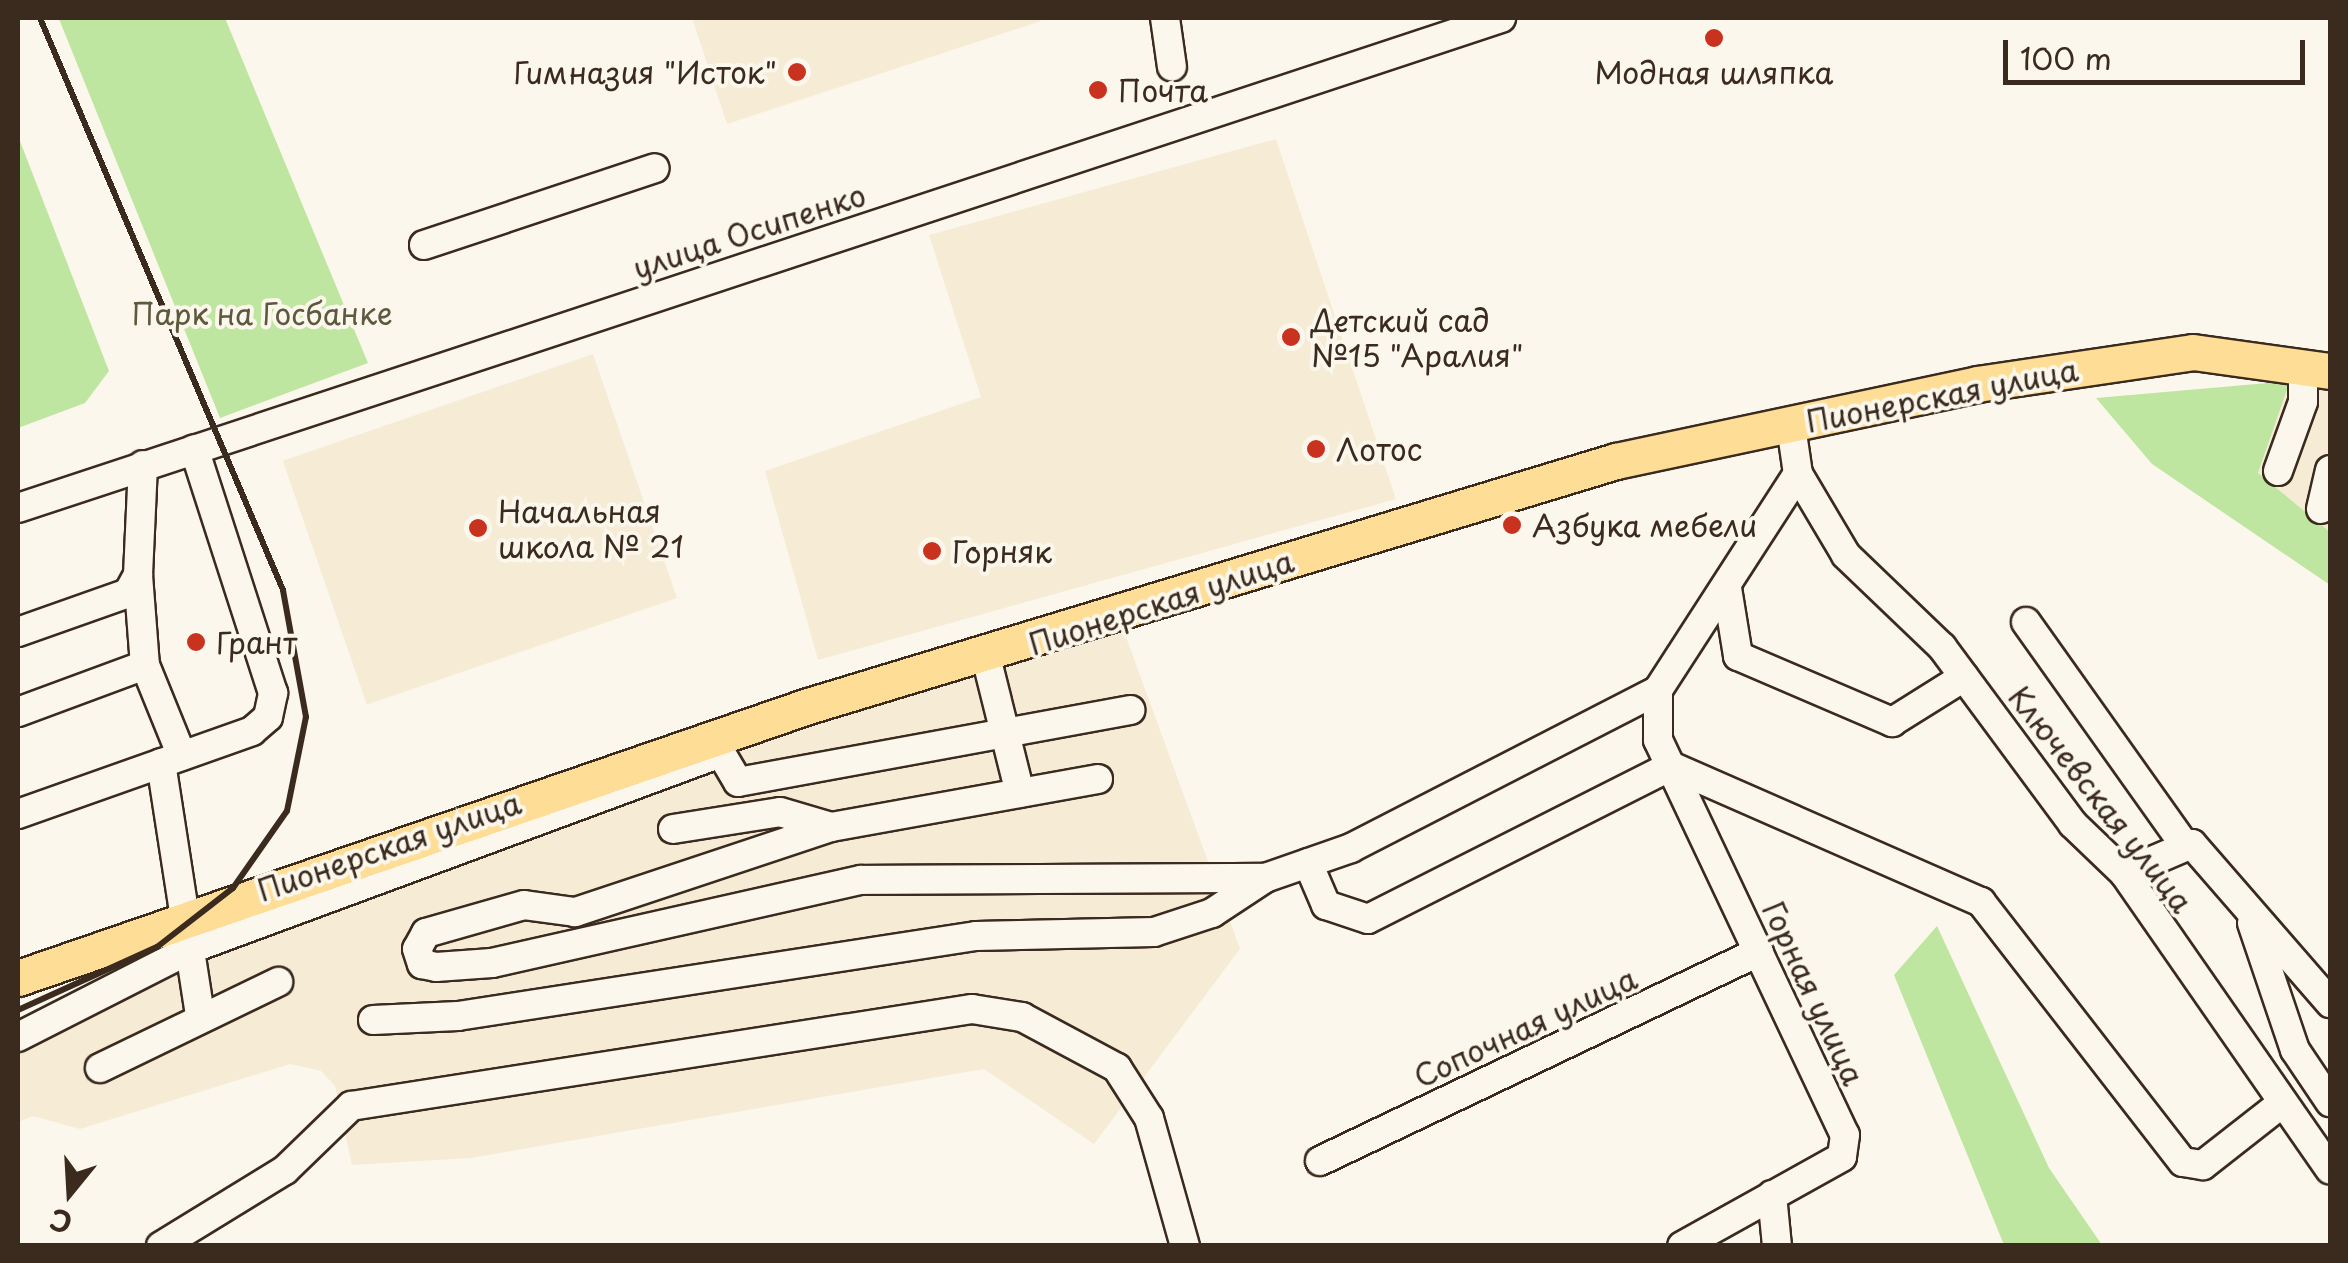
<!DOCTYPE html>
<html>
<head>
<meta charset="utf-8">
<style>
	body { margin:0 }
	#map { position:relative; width:2348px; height:1263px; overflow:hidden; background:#fbf7ec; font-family:"Playpen Sans",sans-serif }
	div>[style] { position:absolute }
	.built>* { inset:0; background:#f6ecd6; transform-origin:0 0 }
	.green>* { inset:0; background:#bfe6a0 }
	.roads { filter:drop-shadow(2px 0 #3b2a1e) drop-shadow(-2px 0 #3b2a1e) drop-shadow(0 2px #3b2a1e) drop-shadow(0 -2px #3b2a1e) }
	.minor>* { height:28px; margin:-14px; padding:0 14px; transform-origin:14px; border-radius:14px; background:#fbf7ec }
	.major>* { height:35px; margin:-17.5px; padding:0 17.5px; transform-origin:17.5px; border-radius:17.5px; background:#fedd96 }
	.rail>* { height:6px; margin:-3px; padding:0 3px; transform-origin:3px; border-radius:3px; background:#3b2a1e }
	.dots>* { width:28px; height:28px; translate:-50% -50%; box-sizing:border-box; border:5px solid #fbf7ec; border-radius:50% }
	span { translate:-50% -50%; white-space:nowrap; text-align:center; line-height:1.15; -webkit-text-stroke:8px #fbf7ec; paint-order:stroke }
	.poi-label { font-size:30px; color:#3b2a1e }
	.right { translate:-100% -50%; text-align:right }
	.left { translate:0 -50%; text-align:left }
	.street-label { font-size:30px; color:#3b2a1e }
	.park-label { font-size:30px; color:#5c593e }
	.frame { position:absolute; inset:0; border:20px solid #3b2a1e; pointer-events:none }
	.north { position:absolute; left:20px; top:1143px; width:100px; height:100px; -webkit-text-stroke:8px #fbf7ec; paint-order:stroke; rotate:198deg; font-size:28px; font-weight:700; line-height:40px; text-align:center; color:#3b2a1e }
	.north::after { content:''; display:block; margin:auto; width:35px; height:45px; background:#3b2a1e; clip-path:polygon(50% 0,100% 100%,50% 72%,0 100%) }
	.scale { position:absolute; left:2003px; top:40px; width:302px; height:45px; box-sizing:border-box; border:5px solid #3b2a1e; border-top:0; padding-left:12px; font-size:30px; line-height:35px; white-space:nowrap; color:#3b2a1e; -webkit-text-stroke:8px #fbf7ec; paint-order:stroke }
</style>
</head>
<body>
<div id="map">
	<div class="built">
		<div style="clip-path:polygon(692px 18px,1040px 18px,1041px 21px,727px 124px)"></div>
		<div style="clip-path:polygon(1276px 139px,1396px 499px,818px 660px,765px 471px,981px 397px,929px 235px)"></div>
		<div style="left:593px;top:354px;width:258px;height:328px;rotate:71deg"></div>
		<div style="clip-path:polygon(2290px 381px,2330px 391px,2330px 532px,2258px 473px)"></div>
		<div style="clip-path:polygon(1122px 626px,1240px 949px,1094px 1144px,984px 1069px,471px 1158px,352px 1165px,335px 1086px,321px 1071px,290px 1064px,80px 1129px,33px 1116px,18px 1122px,18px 1021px,809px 715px)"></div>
	</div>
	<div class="green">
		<div style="clip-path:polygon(225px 18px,368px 363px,220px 418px,59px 19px)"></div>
		<div style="clip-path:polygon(18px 136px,109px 371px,85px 403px,18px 428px)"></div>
		<div style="clip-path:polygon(2290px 381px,2258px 473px,2330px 532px,2330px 585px,2152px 464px,2096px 398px)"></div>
		<div style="clip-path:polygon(1937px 926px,2049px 1168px,2102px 1245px,2004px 1245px,1894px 975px)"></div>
	</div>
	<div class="roads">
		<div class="minor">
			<div style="left:1165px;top:18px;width:49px;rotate:81.9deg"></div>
			<div style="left:424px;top:245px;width:243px;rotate:-18.4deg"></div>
			<div style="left:1791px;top:426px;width:49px;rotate:81.7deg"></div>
			<div style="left:1798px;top:474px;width:94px;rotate:59.3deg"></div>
			<div style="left:1846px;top:555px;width:133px;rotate:43.8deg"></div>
			<div style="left:1942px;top:647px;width:220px;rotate:53.5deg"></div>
			<div style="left:2073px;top:824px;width:71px;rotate:43.9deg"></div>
			<div style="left:2124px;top:873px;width:361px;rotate:55.2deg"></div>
			<div style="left:2278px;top:471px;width:73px;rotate:-70.1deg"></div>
			<div style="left:2303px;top:402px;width:37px;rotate:-90deg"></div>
			<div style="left:18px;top:508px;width:1562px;rotate:-18.28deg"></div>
			<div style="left:2321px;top:509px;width:40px;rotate:-77deg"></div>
			<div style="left:138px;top:575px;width:90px;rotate:85.6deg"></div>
			<div style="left:145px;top:665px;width:98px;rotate:67.9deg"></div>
			<div style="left:1727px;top:588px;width:69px;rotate:80.8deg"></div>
			<div style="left:1738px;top:656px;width:168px;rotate:23.2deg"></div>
			<div style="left:1892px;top:722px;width:85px;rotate:-32deg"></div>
			<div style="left:2026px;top:622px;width:272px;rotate:54.6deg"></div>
			<div style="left:18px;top:632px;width:117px;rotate:-19.5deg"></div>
			<div style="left:128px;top:593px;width:21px;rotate:-61deg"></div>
			<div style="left:138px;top:575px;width:110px;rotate:-87.4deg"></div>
			<div style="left:986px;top:657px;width:140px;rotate:76deg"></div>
			<div style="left:1658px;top:690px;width:50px;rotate:90deg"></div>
			<div style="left:1658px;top:740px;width:437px;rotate:64.7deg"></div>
			<div style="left:1845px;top:1135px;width:22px;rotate:98deg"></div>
			<div style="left:1842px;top:1157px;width:183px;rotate:150.9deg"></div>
			<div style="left:18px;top:712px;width:135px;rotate:-20.3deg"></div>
			<div style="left:712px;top:738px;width:51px;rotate:59.4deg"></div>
			<div style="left:738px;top:782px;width:399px;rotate:-10.4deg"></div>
			<div style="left:161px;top:763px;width:256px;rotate:81.2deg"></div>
			<div style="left:1098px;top:779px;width:271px;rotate:169.8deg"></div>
			<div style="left:831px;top:827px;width:270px;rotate:161.6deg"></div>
			<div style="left:575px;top:912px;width:51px;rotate:-172.2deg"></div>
			<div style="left:524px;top:905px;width:102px;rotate:164.1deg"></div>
			<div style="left:426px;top:933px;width:18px;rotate:119deg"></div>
			<div style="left:417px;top:949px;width:16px;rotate:72deg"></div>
			<div style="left:422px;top:964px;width:14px;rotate:12deg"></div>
			<div style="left:436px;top:967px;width:56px;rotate:-4.1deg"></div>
			<div style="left:492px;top:963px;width:378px;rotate:-12.7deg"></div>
			<div style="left:861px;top:880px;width:404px;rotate:-0.3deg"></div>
			<div style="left:1265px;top:878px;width:91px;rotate:-19.2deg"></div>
			<div style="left:1351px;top:848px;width:345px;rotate:-27.2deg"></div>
			<div style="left:1658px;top:690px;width:257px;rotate:-57.1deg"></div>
			<div style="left:18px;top:814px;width:248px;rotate:-19.5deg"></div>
			<div style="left:252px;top:731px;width:21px;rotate:-41deg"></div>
			<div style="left:268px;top:717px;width:25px;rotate:-78deg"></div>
			<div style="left:273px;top:693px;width:256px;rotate:-107.9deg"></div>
			<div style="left:673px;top:829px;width:108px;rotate:-9deg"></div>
			<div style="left:780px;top:812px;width:53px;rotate:16.4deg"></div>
			<div style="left:1308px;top:863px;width:46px;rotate:66.8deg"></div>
			<div style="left:1326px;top:905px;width:44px;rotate:18.4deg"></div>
			<div style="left:1368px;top:919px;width:339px;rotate:-26.8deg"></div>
			<div style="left:1671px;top:766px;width:339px;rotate:23.7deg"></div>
			<div style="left:1981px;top:902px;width:329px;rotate:52.2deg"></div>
			<div style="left:2183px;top:1162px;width:20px;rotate:9deg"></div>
			<div style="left:2203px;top:1165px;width:100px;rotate:-38.1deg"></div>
			<div style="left:2124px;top:873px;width:74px;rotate:-23.1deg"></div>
			<div style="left:2192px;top:844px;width:211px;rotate:49deg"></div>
			<div style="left:2252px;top:923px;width:134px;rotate:71.3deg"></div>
			<div style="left:2295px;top:1050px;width:63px;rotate:56.1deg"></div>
			<div style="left:373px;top:1020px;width:85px;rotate:-2.7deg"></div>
			<div style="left:458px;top:1016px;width:524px;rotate:-8.78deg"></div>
			<div style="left:976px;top:936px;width:178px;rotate:-1.3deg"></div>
			<div style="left:1154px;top:932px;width:61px;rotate:-18.1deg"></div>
			<div style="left:1212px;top:913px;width:64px;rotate:-33.4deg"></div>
			<div style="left:18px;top:1037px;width:196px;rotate:-27deg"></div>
			<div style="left:193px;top:948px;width:560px;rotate:-20.28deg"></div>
			<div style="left:100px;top:1068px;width:198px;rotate:-25.8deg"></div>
			<div style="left:1320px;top:1161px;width:486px;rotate:-25.5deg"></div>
			<div style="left:1772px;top:1195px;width:51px;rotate:84.4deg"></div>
			<div style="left:161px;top:1246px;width:145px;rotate:-31.5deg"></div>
			<div style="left:285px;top:1170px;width:92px;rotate:-44.1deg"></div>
			<div style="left:351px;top:1106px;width:629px;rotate:-8.88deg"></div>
			<div style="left:972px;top:1009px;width:51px;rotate:9.1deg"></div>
			<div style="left:1022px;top:1017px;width:108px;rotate:28.2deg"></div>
			<div style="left:1117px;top:1068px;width:59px;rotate:57.4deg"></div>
			<div style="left:1149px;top:1118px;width:133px;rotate:74.3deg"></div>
		</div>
		<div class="major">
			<div style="left:18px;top:978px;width:836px;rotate:-19deg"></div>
			<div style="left:808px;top:706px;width:844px;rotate:-16.87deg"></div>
			<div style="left:1616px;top:461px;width:369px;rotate:-12deg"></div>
			<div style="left:1977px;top:384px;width:218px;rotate:-8.4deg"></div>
			<div style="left:2193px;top:352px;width:138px;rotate:7.9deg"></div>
		</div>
	</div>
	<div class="rail">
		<div style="left:18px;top:1010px;width:153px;rotate:-24.4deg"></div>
		<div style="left:157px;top:947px;width:96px;rotate:-37.8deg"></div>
		<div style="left:233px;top:888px;width:94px;rotate:-55deg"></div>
		<div style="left:287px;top:811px;width:96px;rotate:-78.6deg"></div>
		<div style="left:306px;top:717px;width:129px;rotate:-100.3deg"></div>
		<div style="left:283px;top:590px;width:621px;rotate:-113.02deg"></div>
	</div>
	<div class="dots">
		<div style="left:1714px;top:38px;background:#c8321e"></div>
		<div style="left:797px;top:72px;background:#c8321e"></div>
		<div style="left:1098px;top:90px;background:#c8321e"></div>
		<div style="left:1291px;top:337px;background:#c8321e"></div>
		<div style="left:1316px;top:449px;background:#c8321e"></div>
		<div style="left:1512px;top:525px;background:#c8321e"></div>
		<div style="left:478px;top:528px;background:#c8321e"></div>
		<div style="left:932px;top:551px;background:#c8321e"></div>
		<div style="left:196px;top:642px;background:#c8321e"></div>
	</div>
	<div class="poi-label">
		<span class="right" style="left:777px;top:72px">Гимназия "Исток"</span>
		<span style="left:1714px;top:72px">Модная шляпка</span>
		<span class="left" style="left:1118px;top:90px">Почта</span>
		<span class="left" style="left:1311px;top:337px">Детский сад<br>№15 "Аралия"</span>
		<span class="left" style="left:1336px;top:449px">Лотос</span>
		<span class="left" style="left:498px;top:528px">Начальная<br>школа № 21</span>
		<span class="left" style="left:1532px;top:525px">Азбука мебели</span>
		<span class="left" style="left:952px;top:551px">Горняк</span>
		<span class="left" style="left:216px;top:642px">Грант</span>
	</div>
	<div class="street-label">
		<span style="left:749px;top:231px;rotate:-18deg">улица Осипенко</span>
		<span style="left:1942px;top:395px;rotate:-11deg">Пионерская улица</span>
		<span style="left:1161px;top:602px;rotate:-18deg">Пионерская улица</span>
		<span style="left:2101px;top:799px;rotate:52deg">Ключевская улица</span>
		<span style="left:389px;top:846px;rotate:-19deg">Пионерская улица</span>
		<span style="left:1814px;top:993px;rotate:65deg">Горная улица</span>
		<span style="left:1525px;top:1027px;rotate:-25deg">Сопочная улица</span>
	</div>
	<div class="park-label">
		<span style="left:262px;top:313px">Парк на Госбанке</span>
	</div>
	<div class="frame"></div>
	<div class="north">С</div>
	<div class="scale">100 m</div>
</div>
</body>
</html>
